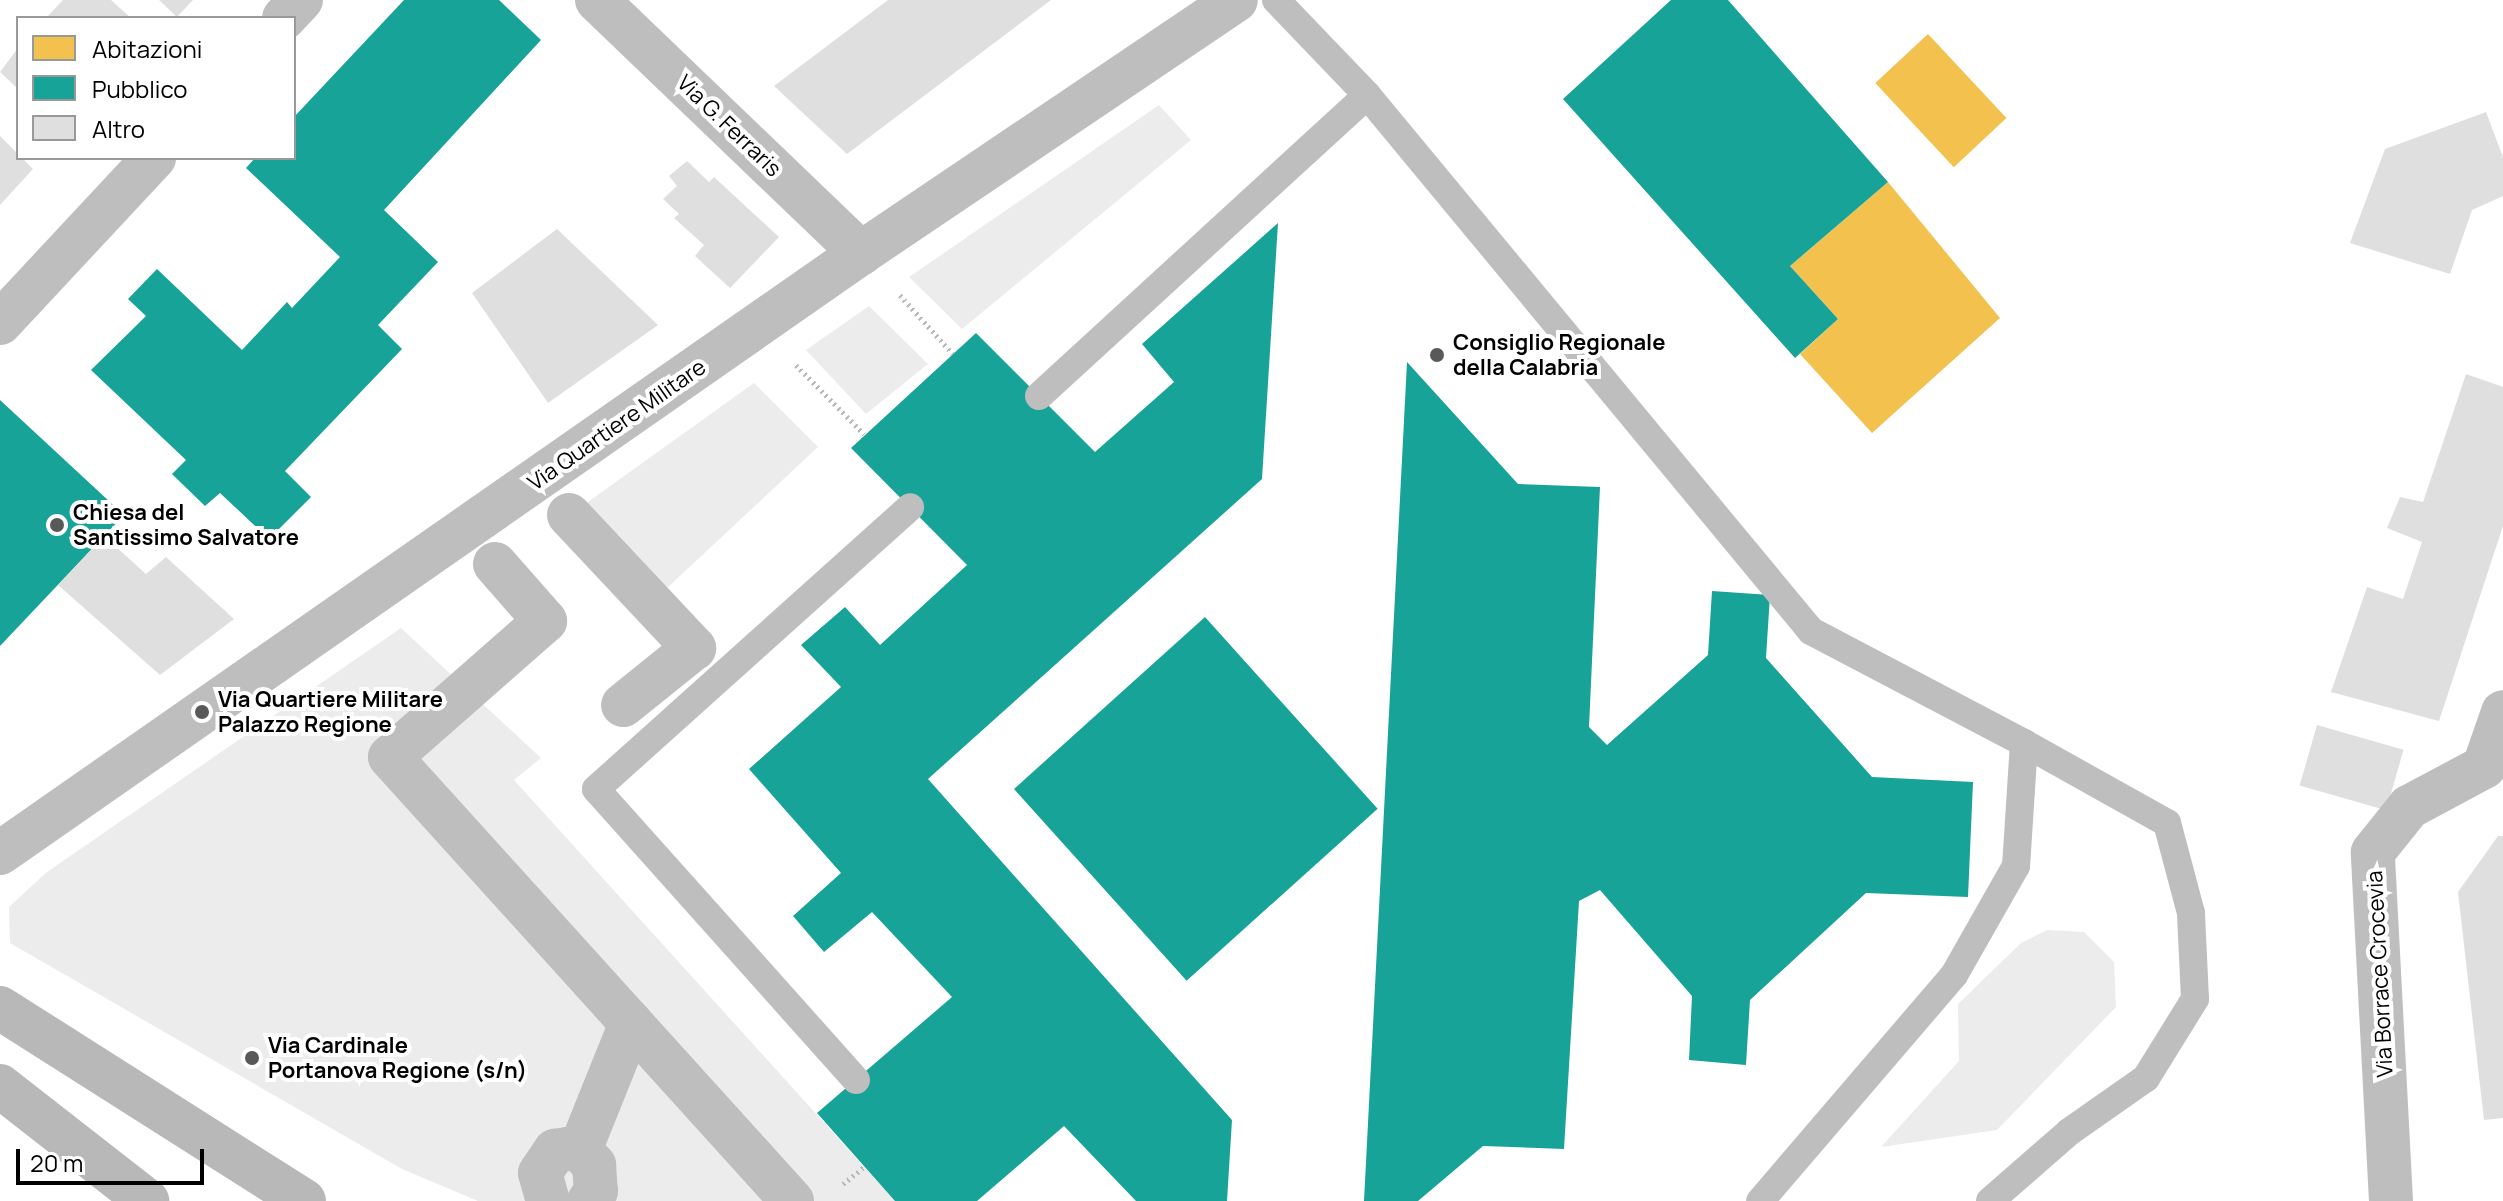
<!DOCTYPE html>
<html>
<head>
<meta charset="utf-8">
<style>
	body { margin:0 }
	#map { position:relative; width:2503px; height:1201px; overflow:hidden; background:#fff; font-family:Manrope,sans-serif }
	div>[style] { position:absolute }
	.green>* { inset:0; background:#ececec }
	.homes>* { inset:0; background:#f2c14e; transform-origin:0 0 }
	.public>* { inset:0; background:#17a398; transform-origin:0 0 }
	.building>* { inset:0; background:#dfdfdf; transform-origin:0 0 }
	.path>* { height:5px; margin-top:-2.5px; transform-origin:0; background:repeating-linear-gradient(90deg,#b9b9b9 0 2px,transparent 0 6px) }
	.lane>* { height:28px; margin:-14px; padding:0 14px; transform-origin:14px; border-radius:14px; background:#bebebe }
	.street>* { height:44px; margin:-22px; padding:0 22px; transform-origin:22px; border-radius:22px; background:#bebebe }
	.secondary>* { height:44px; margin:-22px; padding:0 22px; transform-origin:22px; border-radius:22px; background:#b8b8b8 }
	.dots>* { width:22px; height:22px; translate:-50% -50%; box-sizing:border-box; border:4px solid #fff; border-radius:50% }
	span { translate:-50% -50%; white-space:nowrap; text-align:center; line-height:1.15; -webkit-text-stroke:8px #fff; paint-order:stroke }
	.street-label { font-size:22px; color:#000 }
	.poi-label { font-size:22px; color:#000; font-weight:700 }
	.left { translate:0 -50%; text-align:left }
	.legend { position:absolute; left:16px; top:16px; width:280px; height:144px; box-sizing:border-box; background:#fff; border:2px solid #999; margin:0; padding:10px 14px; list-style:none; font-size:24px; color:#000 }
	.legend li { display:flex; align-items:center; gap:16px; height:40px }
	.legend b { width:40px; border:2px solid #999 }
	.scale { position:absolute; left:16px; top:1149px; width:188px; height:36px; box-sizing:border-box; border:4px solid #000; border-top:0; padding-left:10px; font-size:24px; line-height:28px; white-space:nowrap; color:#000; -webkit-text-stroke:6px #fff; paint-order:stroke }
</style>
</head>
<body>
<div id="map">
	<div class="green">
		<div style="clip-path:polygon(1159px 105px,1191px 140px,962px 329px,909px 277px)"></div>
		<div style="clip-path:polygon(869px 306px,928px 364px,866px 414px,806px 350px)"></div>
		<div style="clip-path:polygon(754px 383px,818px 447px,667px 588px,585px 504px)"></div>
		<div style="clip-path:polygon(401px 628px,541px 758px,514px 780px,895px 1201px,478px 1201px,402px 1169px,10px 943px,9px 907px,47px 872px)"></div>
		<div style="clip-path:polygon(2047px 930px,2084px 932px,2114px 962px,2116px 1007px,1997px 1130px,1881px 1147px,1959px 1061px,1958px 1004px,2021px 943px)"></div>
	</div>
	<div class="homes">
		<div style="left:1928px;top:34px;width:115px;height:72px;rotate:47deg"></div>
		<div style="clip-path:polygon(1888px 182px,2000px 318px,1872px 433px,1800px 354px,1838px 319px,1790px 266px)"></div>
	</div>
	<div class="public">
		<div style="clip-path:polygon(404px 0,499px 0,541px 40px,384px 210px,438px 262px,378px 325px,402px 349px,285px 471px,311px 497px,269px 539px,220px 493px,205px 506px,172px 474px,186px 460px,91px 370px,146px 316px,128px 299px,157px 269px,242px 350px,287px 302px,292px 308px,340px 257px,246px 168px,255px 158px,294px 158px,294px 117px)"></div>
		<div style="clip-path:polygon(1671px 0,1728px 0,1888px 182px,1790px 266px,1838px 319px,1795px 358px,1563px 99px)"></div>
		<div style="clip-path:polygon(1278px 223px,1262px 479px,928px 779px,1232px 1120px,1227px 1201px,1136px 1201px,1064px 1126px,977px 1201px,895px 1201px,817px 1113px,952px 997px,872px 912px,824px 952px,793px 916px,841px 873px,749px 769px,841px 687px,801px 645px,845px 607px,880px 645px,967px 565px,851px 448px,976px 333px,1095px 452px,1174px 382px,1142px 344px)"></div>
		<div style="clip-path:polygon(1407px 362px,1518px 484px,1600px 487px,1589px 727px,1607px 745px,1708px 655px,1712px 591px,1770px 595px,1766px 658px,1872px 777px,1973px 782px,1968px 897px,1866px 893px,1750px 1000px,1746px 1065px,1689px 1060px,1692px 996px,1600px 890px,1579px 901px,1564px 1149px,1483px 1146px,1418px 1201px,1364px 1201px)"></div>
		<div style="clip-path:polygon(0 400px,124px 515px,0 646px)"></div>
		<div style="left:1205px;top:617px;width:258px;height:257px;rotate:48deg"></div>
	</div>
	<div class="building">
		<div style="clip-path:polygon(63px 0,111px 0,131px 18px,46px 18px)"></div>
		<div style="clip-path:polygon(159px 0,193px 0,177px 17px)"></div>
		<div style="clip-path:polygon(888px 0,1051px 0,847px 154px,774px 86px)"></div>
		<div style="clip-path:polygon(18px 48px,18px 89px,0 72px)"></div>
		<div style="clip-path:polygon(2486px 112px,2503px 157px,2503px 196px,2472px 210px,2450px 274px,2350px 243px,2385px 149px)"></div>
		<div style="clip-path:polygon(0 136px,33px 169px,0 205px)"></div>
		<div style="clip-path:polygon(687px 161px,709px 182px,714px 177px,779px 237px,730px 288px,695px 256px,704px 245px,674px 218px,679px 214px,663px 199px,677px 186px,669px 176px)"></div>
		<div style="clip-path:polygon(557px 229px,658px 325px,548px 403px,472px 293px)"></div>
		<div style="clip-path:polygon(2466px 374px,2503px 387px,2503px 526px,2439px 721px,2331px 692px,2367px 587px,2403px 599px,2422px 542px,2387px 528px,2400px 497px,2423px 502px)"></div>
		<div style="clip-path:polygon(104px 536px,146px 574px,166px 557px,234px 619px,160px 675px,58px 585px)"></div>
		<div style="left:2317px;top:725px;width:90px;height:63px;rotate:16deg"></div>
		<div style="clip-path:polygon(2498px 836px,2503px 836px,2503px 1118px,2484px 1120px,2458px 892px)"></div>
	</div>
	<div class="path">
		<div style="left:900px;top:295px;width:79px;rotate:48.1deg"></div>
		<div style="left:796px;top:365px;width:97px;rotate:45.4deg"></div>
		<div style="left:843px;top:1184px;width:27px;rotate:-39deg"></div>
	</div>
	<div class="lane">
		<div style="left:1276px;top:0;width:132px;rotate:46.2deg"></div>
		<div style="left:1367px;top:95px;width:696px;rotate:50.36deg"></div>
		<div style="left:1811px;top:631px;width:241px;rotate:27.7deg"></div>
		<div style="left:2024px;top:743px;width:123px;rotate:93.7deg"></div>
		<div style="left:2016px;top:866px;width:125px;rotate:119.6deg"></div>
		<div style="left:1954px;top:975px;width:298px;rotate:130.6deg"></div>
		<div style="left:1039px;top:396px;width:445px;rotate:-42.5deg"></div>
		<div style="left:856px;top:1080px;width:390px;rotate:-131.8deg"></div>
		<div style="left:596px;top:789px;width:422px;rotate:-41.9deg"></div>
		<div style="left:1990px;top:1201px;width:105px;rotate:-41.1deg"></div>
		<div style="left:2069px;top:1132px;width:94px;rotate:-35deg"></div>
		<div style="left:2146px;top:1078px;width:93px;rotate:-58.2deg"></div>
		<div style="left:2195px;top:999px;width:86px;rotate:-92.7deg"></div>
		<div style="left:2191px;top:913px;width:93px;rotate:-104.9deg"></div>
		<div style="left:2167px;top:823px;width:164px;rotate:-150.8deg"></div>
	</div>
	<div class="street">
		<div style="left:597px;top:0;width:366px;rotate:43.8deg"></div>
		<div style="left:284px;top:18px;width:25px;rotate:-47deg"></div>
		<div style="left:0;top:323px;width:226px;rotate:-47deg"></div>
		<div style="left:569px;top:515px;width:183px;rotate:46.8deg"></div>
		<div style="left:694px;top:648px;width:91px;rotate:141.2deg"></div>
		<div style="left:495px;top:564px;width:76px;rotate:48.7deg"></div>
		<div style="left:545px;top:621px;width:206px;rotate:138.7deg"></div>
		<div style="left:390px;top:757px;width:599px;rotate:47.84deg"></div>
		<div style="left:0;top:853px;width:1049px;rotate:-34.87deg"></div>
		<div style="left:861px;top:253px;width:452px;rotate:-34deg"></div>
		<div style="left:580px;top:1150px;width:137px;rotate:-68.1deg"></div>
		<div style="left:548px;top:1201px;width:29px;rotate:-106deg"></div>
		<div style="left:540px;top:1173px;width:27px;rotate:-56deg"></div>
		<div style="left:555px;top:1151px;width:12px;rotate:-9deg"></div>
		<div style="left:567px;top:1149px;width:13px;rotate:4deg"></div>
		<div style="left:580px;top:1150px;width:21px;rotate:47deg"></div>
		<div style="left:594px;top:1165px;width:26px;rotate:86deg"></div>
		<div style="left:596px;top:1191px;width:12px;rotate:125deg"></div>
		<div style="left:2391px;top:1201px;width:349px;rotate:-93deg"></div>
		<div style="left:2373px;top:852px;width:58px;rotate:-51.3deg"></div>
		<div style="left:2409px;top:807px;width:85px;rotate:-28.1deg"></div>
		<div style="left:2484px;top:767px;width:58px;rotate:-70.9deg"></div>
	</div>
	<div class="secondary">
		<div style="left:0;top:1008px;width:360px;rotate:32.4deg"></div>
		<div style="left:0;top:1086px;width:187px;rotate:38deg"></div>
	</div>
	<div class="dots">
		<div style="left:1437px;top:355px;background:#595959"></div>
		<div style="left:57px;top:525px;background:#595959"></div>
		<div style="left:202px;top:712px;background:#595959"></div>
		<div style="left:252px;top:1058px;background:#595959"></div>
	</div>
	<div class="street-label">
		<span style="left:729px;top:126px;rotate:44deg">Via G. Ferraris</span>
		<span style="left:617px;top:425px;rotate:-35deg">Via Quartiere Militare</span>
		<span style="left:2380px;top:974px;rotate:-93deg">Via Borrace Crocevia</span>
	</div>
	<div class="poi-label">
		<span class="left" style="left:1453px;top:355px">Consiglio Regionale<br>della Calabria</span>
		<span class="left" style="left:73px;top:525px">Chiesa del<br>Santissimo Salvatore</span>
		<span class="left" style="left:218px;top:712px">Via Quartiere Militare<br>Palazzo Regione</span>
		<span class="left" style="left:268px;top:1058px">Via Cardinale<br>Portanova Regione (s/n)</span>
	</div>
	<ul class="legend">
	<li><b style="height:22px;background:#f2c14e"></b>Abitazioni</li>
	<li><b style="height:22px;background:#17a398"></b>Pubblico</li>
	<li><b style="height:22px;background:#dfdfdf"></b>Altro</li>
	</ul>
	<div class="scale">20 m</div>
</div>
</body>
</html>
